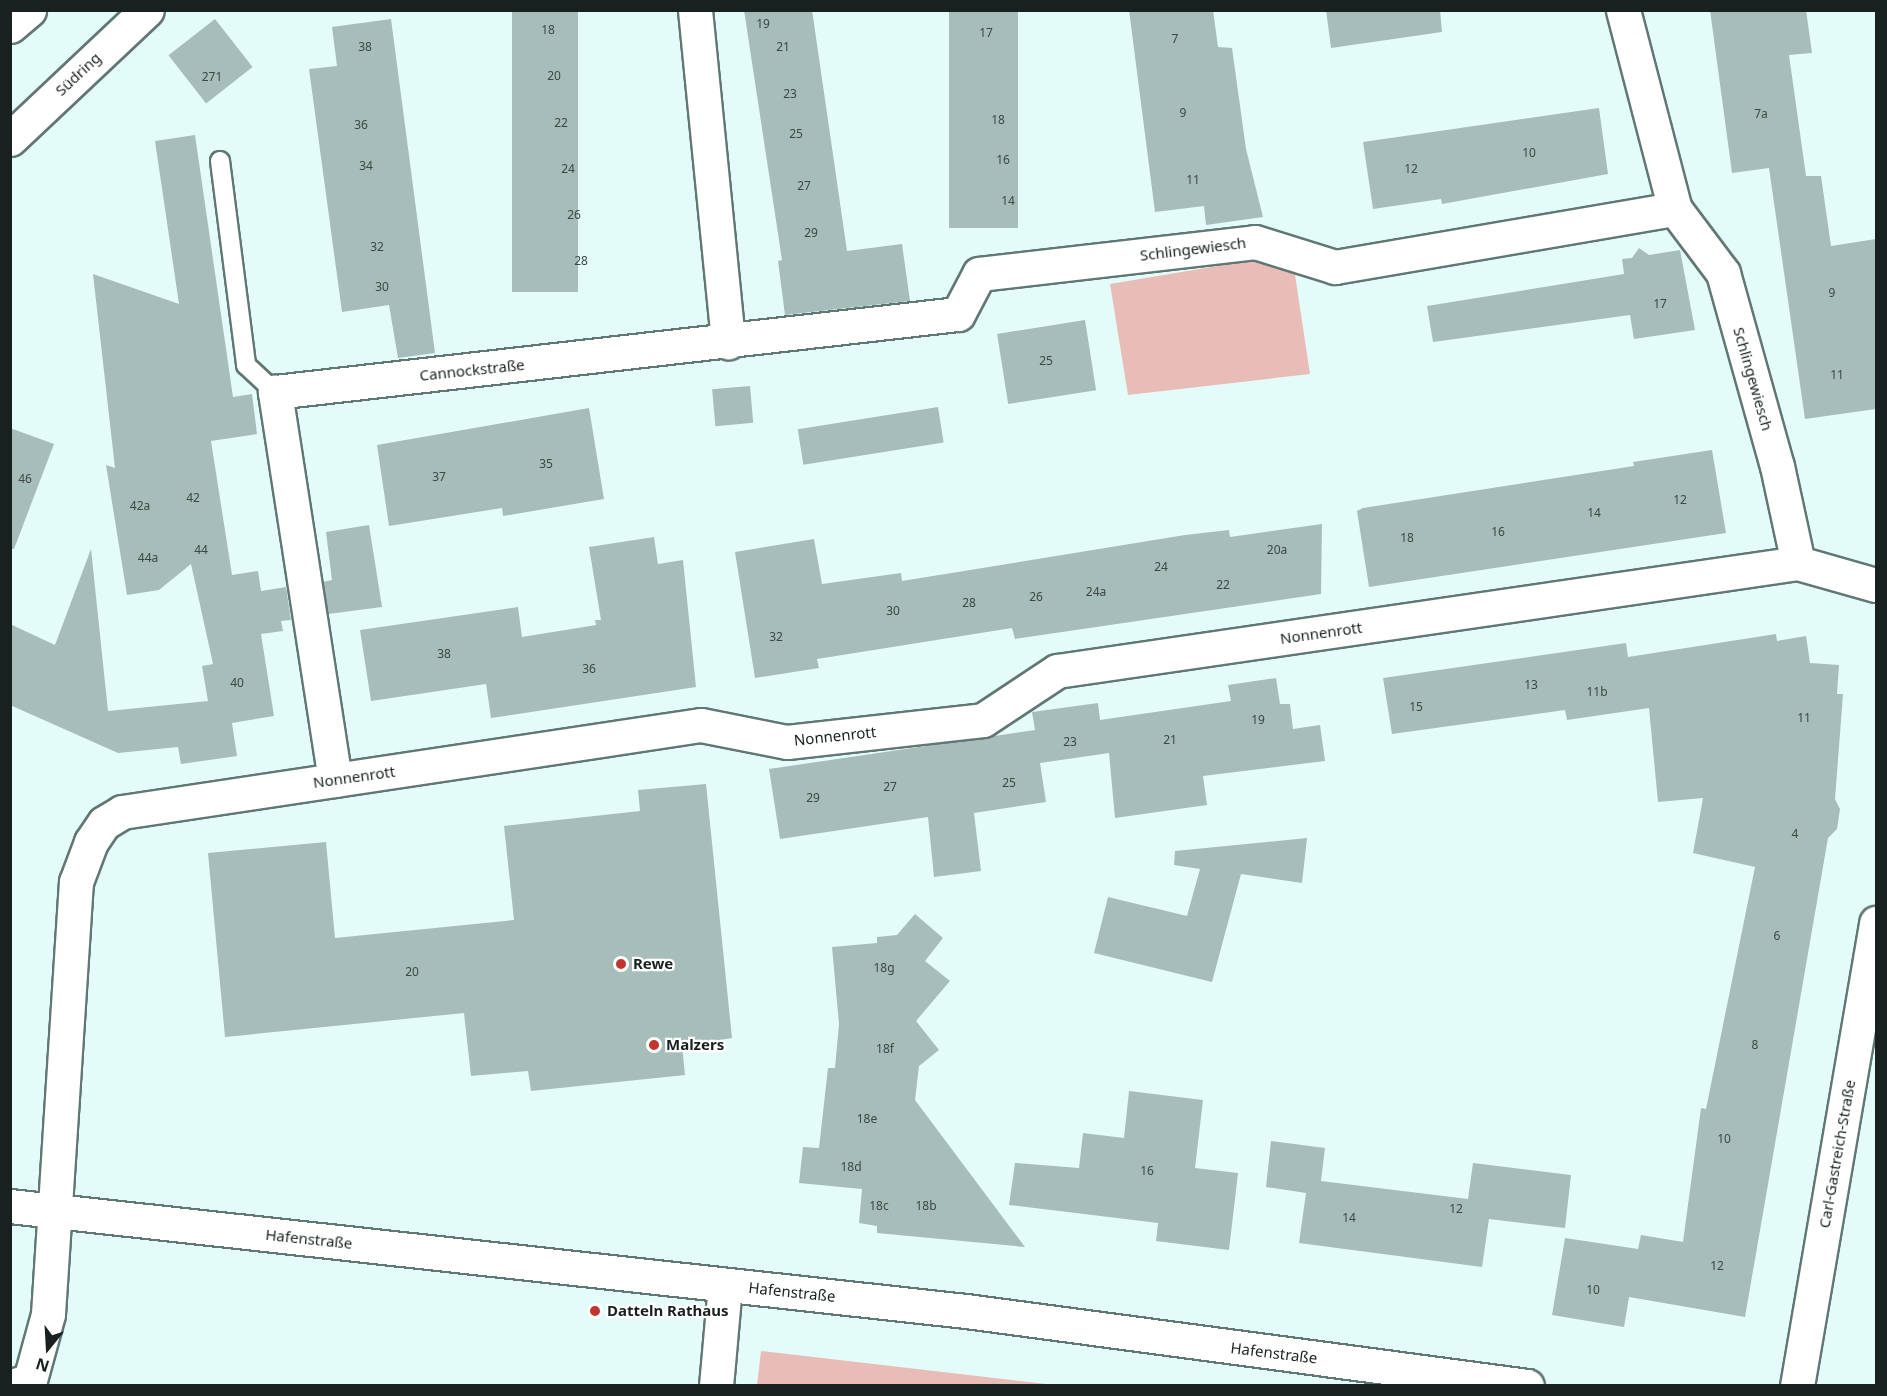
<!DOCTYPE html>
<html>
<head>
<meta charset="utf-8">
<style>
	body { margin:0 }
	#map { position:relative; width:1887px; height:1396px; overflow:hidden; background:#e4fcf9; font-family:"Noto Sans",sans-serif }
	div>[style] { position:absolute }
	.green>* { inset:0; background:#e9bdb7 }
	.building>* { inset:0; background:#a6bdba; transform-origin:0 0 }
	.roads { filter:drop-shadow(2px 0 #617774) drop-shadow(-2px 0 #617774) drop-shadow(0 2px #617774) drop-shadow(0 -2px #617774) }
	.lane>* { height:18px; margin:-9px; padding:0 9px; transform-origin:9px; border-radius:9px; background:#fff }
	.street>* { height:33px; margin:-16.5px; padding:0 16.5px; transform-origin:16.5px; border-radius:16.5px; background:#fff }
	.primary>* { height:33px; margin:-16.5px; padding:0 16.5px; transform-origin:16.5px; border-radius:16.5px; background:#fff }
	.dots>* { width:16px; height:16px; translate:-50% -50%; box-sizing:border-box; border:3px solid #fff; border-radius:50% }
	span { translate:-50% -50%; white-space:nowrap; text-align:center; line-height:1.15; -webkit-text-stroke:4.5px #fff; paint-order:stroke }
	.number-label { font-size:12px; color:#3c4846 }
	.number-label span { -webkit-text-stroke-width:0 }
	.street-label { font-size:15px; color:#182120 }
	.poi-label { font-size:15px; color:#182120; font-weight:700 }
	.left { translate:0 -50%; text-align:left }
	.frame { position:absolute; inset:0; border:12px solid #182120; pointer-events:none }
	.north { position:absolute; left:18px; top:1318px; width:60px; height:60px; -webkit-text-stroke:4px #fff; paint-order:stroke; rotate:198deg; font-size:16px; font-weight:700; line-height:24px; text-align:center; color:#182120 }
	.north::after { content:''; display:block; margin:auto; width:21px; height:27px; background:#182120; clip-path:polygon(50% 0,100% 100%,50% 72%,0 100%) }
</style>
</head>
<body>
<div id="map">
	<div class="green">
		<div style="clip-path:polygon(1253px 260px,1294px 268px,1310px 374px,1128px 395px,1110px 284px)"></div>
		<div style="clip-path:polygon(761px 1351px,1055px 1385px,757px 1385px)"></div>
	</div>
	<div class="building">
		<div style="left:512px;top:10px;width:66px;height:282px"></div>
		<div style="clip-path:polygon(744px 10px,812px 10px,847px 251px,902px 244px,910px 301px,785px 315px,778px 261px,782px 260px)"></div>
		<div style="left:949px;top:10px;width:69px;height:218px"></div>
		<div style="clip-path:polygon(1129px 10px,1213px 10px,1218px 47px,1232px 48px,1246px 149px,1263px 217px,1206px 225px,1204px 206px,1155px 212px)"></div>
		<div style="clip-path:polygon(1326px 10px,1440px 10px,1442px 32px,1331px 48px)"></div>
		<div style="clip-path:polygon(1710px 10px,1806px 10px,1812px 53px,1789px 55px,1806px 176px,1821px 176px,1831px 246px,1876px 239px,1876px 409px,1805px 419px,1769px 168px,1732px 173px)"></div>
		<div style="left:215px;top:19px;width:61px;height:59px;rotate:52deg"></div>
		<div style="clip-path:polygon(391px 19px,435px 353px,398px 358px,389px 305px,342px 312px,309px 69px,337px 66px,332px 27px)"></div>
		<div style="clip-path:polygon(1599px 108px,1608px 174px,1442px 204px,1441px 199px,1373px 209px,1363px 142px)"></div>
		<div style="clip-path:polygon(195px 135px,233px 397px,252px 394px,257px 434px,211px 441px,232px 575px,258px 571px,261px 591px,286px 587px,291px 620px,281px 621px,283px 631px,261px 634px,274px 716px,232px 723px,237px 756px,181px 764px,178px 747px,118px 753px,10px 705px,10px 624px,55px 645px,91px 549px,108px 711px,208px 701px,202px 666px,213px 664px,191px 564px,159px 590px,127px 595px,106px 465px,115px 468px,93px 274px,179px 304px,155px 141px)"></div>
		<div style="clip-path:polygon(1639px 248px,1649px 255px,1680px 250px,1695px 330px,1634px 339px,1630px 315px,1433px 342px,1427px 306px,1624px 274px,1622px 259px,1632px 258px)"></div>
		<div style="left:1085px;top:320px;width:71px;height:89px;rotate:81deg"></div>
		<div style="left:750px;top:386px;width:37px;height:38px;rotate:85deg"></div>
		<div style="left:938px;top:407px;width:36px;height:142px;rotate:81deg"></div>
		<div style="clip-path:polygon(589px 408px,604px 499px,503px 516px,502px 508px,389px 526px,377px 445px)"></div>
		<div style="clip-path:polygon(10px 428px,54px 444px,14px 549px,10px 549px)"></div>
		<div style="clip-path:polygon(1712px 450px,1726px 533px,1369px 587px,1357px 511px,1363px 508px,1634px 466px,1633px 462px)"></div>
		<div style="clip-path:polygon(1322px 524px,1321px 594px,1015px 639px,1012px 628px,817px 659px,819px 668px,755px 678px,735px 552px,814px 539px,822px 584px,901px 573px,902px 581px,1185px 535px,1229px 530px,1230px 537px)"></div>
		<div style="clip-path:polygon(369px 525px,382px 607px,328px 614px,323px 582px,332px 580px,326px 532px)"></div>
		<div style="clip-path:polygon(654px 537px,658px 564px,683px 560px,696px 687px,491px 718px,486px 684px,371px 701px,360px 630px,518px 607px,522px 637px,596px 625px,595px 620px,601px 620px,589px 547px)"></div>
		<div style="clip-path:polygon(1776px 634px,1777px 641px,1806px 636px,1810px 663px,1839px 665px,1837px 694px,1843px 694px,1835px 799px,1840px 809px,1837px 829px,1828px 838px,1745px 1317px,1629px 1297px,1624px 1327px,1552px 1315px,1565px 1238px,1638px 1249px,1641px 1235px,1683px 1242px,1701px 1108px,1706px 1109px,1755px 867px,1693px 853px,1703px 798px,1658px 802px,1649px 708px,1567px 720px,1565px 710px,1392px 734px,1383px 678px,1626px 643px,1628px 657px)"></div>
		<div style="clip-path:polygon(1276px 678px,1280px 704px,1290px 704px,1293px 729px,1320px 725px,1325px 761px,1203px 776px,1207px 805px,1115px 818px,1109px 753px,1040px 763px,1046px 802px,974px 813px,981px 871px,934px 877px,928px 817px,780px 839px,769px 769px,1035px 730px,1032px 712px,1098px 703px,1100px 720px,1231px 701px,1228px 685px)"></div>
		<div style="clip-path:polygon(706px 784px,732px 1038px,682px 1046px,685px 1075px,531px 1091px,528px 1071px,471px 1076px,464px 1013px,225px 1037px,208px 853px,326px 842px,335px 938px,514px 920px,504px 826px,640px 811px,638px 790px)"></div>
		<div style="clip-path:polygon(1307px 838px,1302px 883px,1241px 874px,1212px 982px,1094px 953px,1108px 897px,1187px 916px,1200px 869px,1174px 865px,1175px 851px)"></div>
		<div style="clip-path:polygon(915px 914px,943px 938px,925px 961px,950px 981px,916px 1021px,939px 1050px,919px 1066px,915px 1100px,1025px 1247px,877px 1233px,877px 1226px,859px 1223px,862px 1189px,799px 1183px,803px 1147px,819px 1148px,828px 1068px,835px 1068px,839px 1024px,832px 947px,877px 943px,877px 937px,897px 935px)"></div>
		<div style="clip-path:polygon(1129px 1091px,1203px 1100px,1195px 1168px,1238px 1173px,1229px 1250px,1156px 1241px,1158px 1223px,1009px 1205px,1015px 1163px,1079px 1168px,1083px 1133px,1124px 1138px)"></div>
		<div style="clip-path:polygon(1271px 1141px,1325px 1148px,1321px 1181px,1468px 1199px,1473px 1163px,1571px 1175px,1565px 1228px,1489px 1219px,1482px 1267px,1299px 1243px,1306px 1193px,1266px 1187px)"></div>
	</div>
	<div class="roads">
		<div class="lane">
			<div style="left:220px;top:161px;width:206px;rotate:82.7deg"></div>
			<div style="left:246px;top:365px;width:40px;rotate:43deg"></div>
		</div>
		<div class="street">
			<div style="left:695px;top:10px;width:334px;rotate:84.3deg"></div>
			<div style="left:1623px;top:10px;width:206px;rotate:75.4deg"></div>
			<div style="left:1675px;top:209px;width:80px;rotate:53.1deg"></div>
			<div style="left:1723px;top:273px;width:200px;rotate:74.4deg"></div>
			<div style="left:1777px;top:466px;width:99px;rotate:77.8deg"></div>
			<div style="left:335px;top:780px;width:393px;rotate:-98.8deg"></div>
			<div style="left:275px;top:392px;width:687px;rotate:-6.52deg"></div>
			<div style="left:958px;top:314px;width:45px;rotate:-62.3deg"></div>
			<div style="left:979px;top:274px;width:278px;rotate:-6.6deg"></div>
			<div style="left:1255px;top:242px;width:84px;rotate:17.4deg"></div>
			<div style="left:1335px;top:267px;width:345px;rotate:-9.7deg"></div>
			<div style="left:10px;top:1206px;width:962px;rotate:6.27deg"></div>
			<div style="left:966px;top:1311px;width:566px;rotate:7.61deg"></div>
			<div style="left:12px;top:1386px;width:19px;rotate:-18deg"></div>
			<div style="left:30px;top:1380px;width:68px;rotate:-74.7deg"></div>
			<div style="left:48px;top:1314px;width:433px;rotate:-86.3deg"></div>
			<div style="left:76px;top:882px;width:43px;rotate:-69.4deg"></div>
			<div style="left:91px;top:842px;width:23px;rotate:-56deg"></div>
			<div style="left:104px;top:823px;width:21px;rotate:-31deg"></div>
			<div style="left:122px;top:812px;width:585px;rotate:-8.55deg"></div>
			<div style="left:701px;top:725px;width:88px;rotate:11.2deg"></div>
			<div style="left:787px;top:742px;width:197px;rotate:-6.4deg"></div>
			<div style="left:983px;top:720px;width:89px;rotate:-33.5deg"></div>
			<div style="left:1057px;top:671px;width:749px;rotate:-8.29deg"></div>
			<div style="left:1798px;top:563px;width:81px;rotate:15.8deg"></div>
			<div style="left:716px;top:1386px;width:101px;rotate:-84.9deg"></div>
			<div style="left:1797px;top:1386px;width:470px;rotate:-80.3deg"></div>
		</div>
		<div class="primary">
			<div style="left:10px;top:26px;width:25px;rotate:-40deg"></div>
			<div style="left:10px;top:139px;width:188px;rotate:-43.3deg"></div>
		</div>
	</div>
	<div class="dots">
		<div style="left:621px;top:964px;background:#c2342d"></div>
		<div style="left:654px;top:1045px;background:#c2342d"></div>
		<div style="left:595px;top:1311px;background:#c2342d"></div>
	</div>
	<div class="number-label">
		<span style="left:763px;top:24px">19</span>
		<span style="left:548px;top:30px">18</span>
		<span style="left:986px;top:33px">17</span>
		<span style="left:1175px;top:39px">7</span>
		<span style="left:365px;top:47px">38</span>
		<span style="left:783px;top:47px">21</span>
		<span style="left:554px;top:76px">20</span>
		<span style="left:212px;top:77px">271</span>
		<span style="left:790px;top:94px">23</span>
		<span style="left:1183px;top:113px">9</span>
		<span style="left:1761px;top:114px">7a</span>
		<span style="left:998px;top:120px">18</span>
		<span style="left:561px;top:123px">22</span>
		<span style="left:361px;top:125px">36</span>
		<span style="left:796px;top:134px">25</span>
		<span style="left:1529px;top:153px">10</span>
		<span style="left:1003px;top:160px">16</span>
		<span style="left:366px;top:166px">34</span>
		<span style="left:568px;top:169px">24</span>
		<span style="left:1411px;top:169px">12</span>
		<span style="left:1193px;top:180px">11</span>
		<span style="left:804px;top:186px">27</span>
		<span style="left:1008px;top:201px">14</span>
		<span style="left:574px;top:215px">26</span>
		<span style="left:811px;top:233px">29</span>
		<span style="left:377px;top:247px">32</span>
		<span style="left:581px;top:261px">28</span>
		<span style="left:382px;top:287px">30</span>
		<span style="left:1832px;top:293px">9</span>
		<span style="left:1660px;top:304px">17</span>
		<span style="left:1046px;top:361px">25</span>
		<span style="left:1837px;top:375px">11</span>
		<span style="left:546px;top:464px">35</span>
		<span style="left:439px;top:477px">37</span>
		<span style="left:25px;top:479px">46</span>
		<span style="left:193px;top:498px">42</span>
		<span style="left:1680px;top:500px">12</span>
		<span style="left:140px;top:506px">42a</span>
		<span style="left:1594px;top:513px">14</span>
		<span style="left:1498px;top:532px">16</span>
		<span style="left:1407px;top:538px">18</span>
		<span style="left:201px;top:550px">44</span>
		<span style="left:1277px;top:550px">20a</span>
		<span style="left:148px;top:558px">44a</span>
		<span style="left:1161px;top:567px">24</span>
		<span style="left:1223px;top:585px">22</span>
		<span style="left:1096px;top:592px">24a</span>
		<span style="left:1036px;top:597px">26</span>
		<span style="left:969px;top:603px">28</span>
		<span style="left:893px;top:611px">30</span>
		<span style="left:776px;top:637px">32</span>
		<span style="left:444px;top:654px">38</span>
		<span style="left:589px;top:669px">36</span>
		<span style="left:237px;top:683px">40</span>
		<span style="left:1531px;top:685px">13</span>
		<span style="left:1597px;top:692px">11b</span>
		<span style="left:1416px;top:707px">15</span>
		<span style="left:1804px;top:718px">11</span>
		<span style="left:1258px;top:720px">19</span>
		<span style="left:1170px;top:740px">21</span>
		<span style="left:1070px;top:742px">23</span>
		<span style="left:1009px;top:783px">25</span>
		<span style="left:890px;top:787px">27</span>
		<span style="left:813px;top:798px">29</span>
		<span style="left:1795px;top:834px">4</span>
		<span style="left:1777px;top:936px">6</span>
		<span style="left:884px;top:968px">18g</span>
		<span style="left:412px;top:972px">20</span>
		<span style="left:1755px;top:1045px">8</span>
		<span style="left:885px;top:1049px">18f</span>
		<span style="left:867px;top:1119px">18e</span>
		<span style="left:1724px;top:1139px">10</span>
		<span style="left:851px;top:1167px">18d</span>
		<span style="left:1147px;top:1171px">16</span>
		<span style="left:879px;top:1206px">18c</span>
		<span style="left:926px;top:1206px">18b</span>
		<span style="left:1456px;top:1209px">12</span>
		<span style="left:1349px;top:1218px">14</span>
		<span style="left:1717px;top:1266px">12</span>
		<span style="left:1593px;top:1290px">10</span>
	</div>
	<div class="street-label">
		<span style="left:78px;top:74px;rotate:-43deg">Südring</span>
		<span style="left:1193px;top:249px;rotate:-7deg">Schlingewiesch</span>
		<span style="left:472px;top:370px;rotate:-6deg">Cannockstraße</span>
		<span style="left:1753px;top:379px;rotate:74deg">Schlingewiesch</span>
		<span style="left:1321px;top:633px;rotate:-8deg">Nonnenrott</span>
		<span style="left:835px;top:736px;rotate:-6deg">Nonnenrott</span>
		<span style="left:354px;top:777px;rotate:-8deg">Nonnenrott</span>
		<span style="left:1837px;top:1154px;rotate:-80deg">Carl-Gastreich-Straße</span>
		<span style="left:309px;top:1239px;rotate:6deg">Hafenstraße</span>
		<span style="left:792px;top:1292px;rotate:6deg">Hafenstraße</span>
		<span style="left:1274px;top:1353px;rotate:7deg">Hafenstraße</span>
	</div>
	<div class="poi-label">
		<span class="left" style="left:633px;top:964px">Rewe</span>
		<span class="left" style="left:666px;top:1045px">Malzers</span>
		<span class="left" style="left:607px;top:1311px">Datteln Rathaus</span>
	</div>
	<div class="frame"></div>
	<div class="north">N</div>
</div>
</body>
</html>
